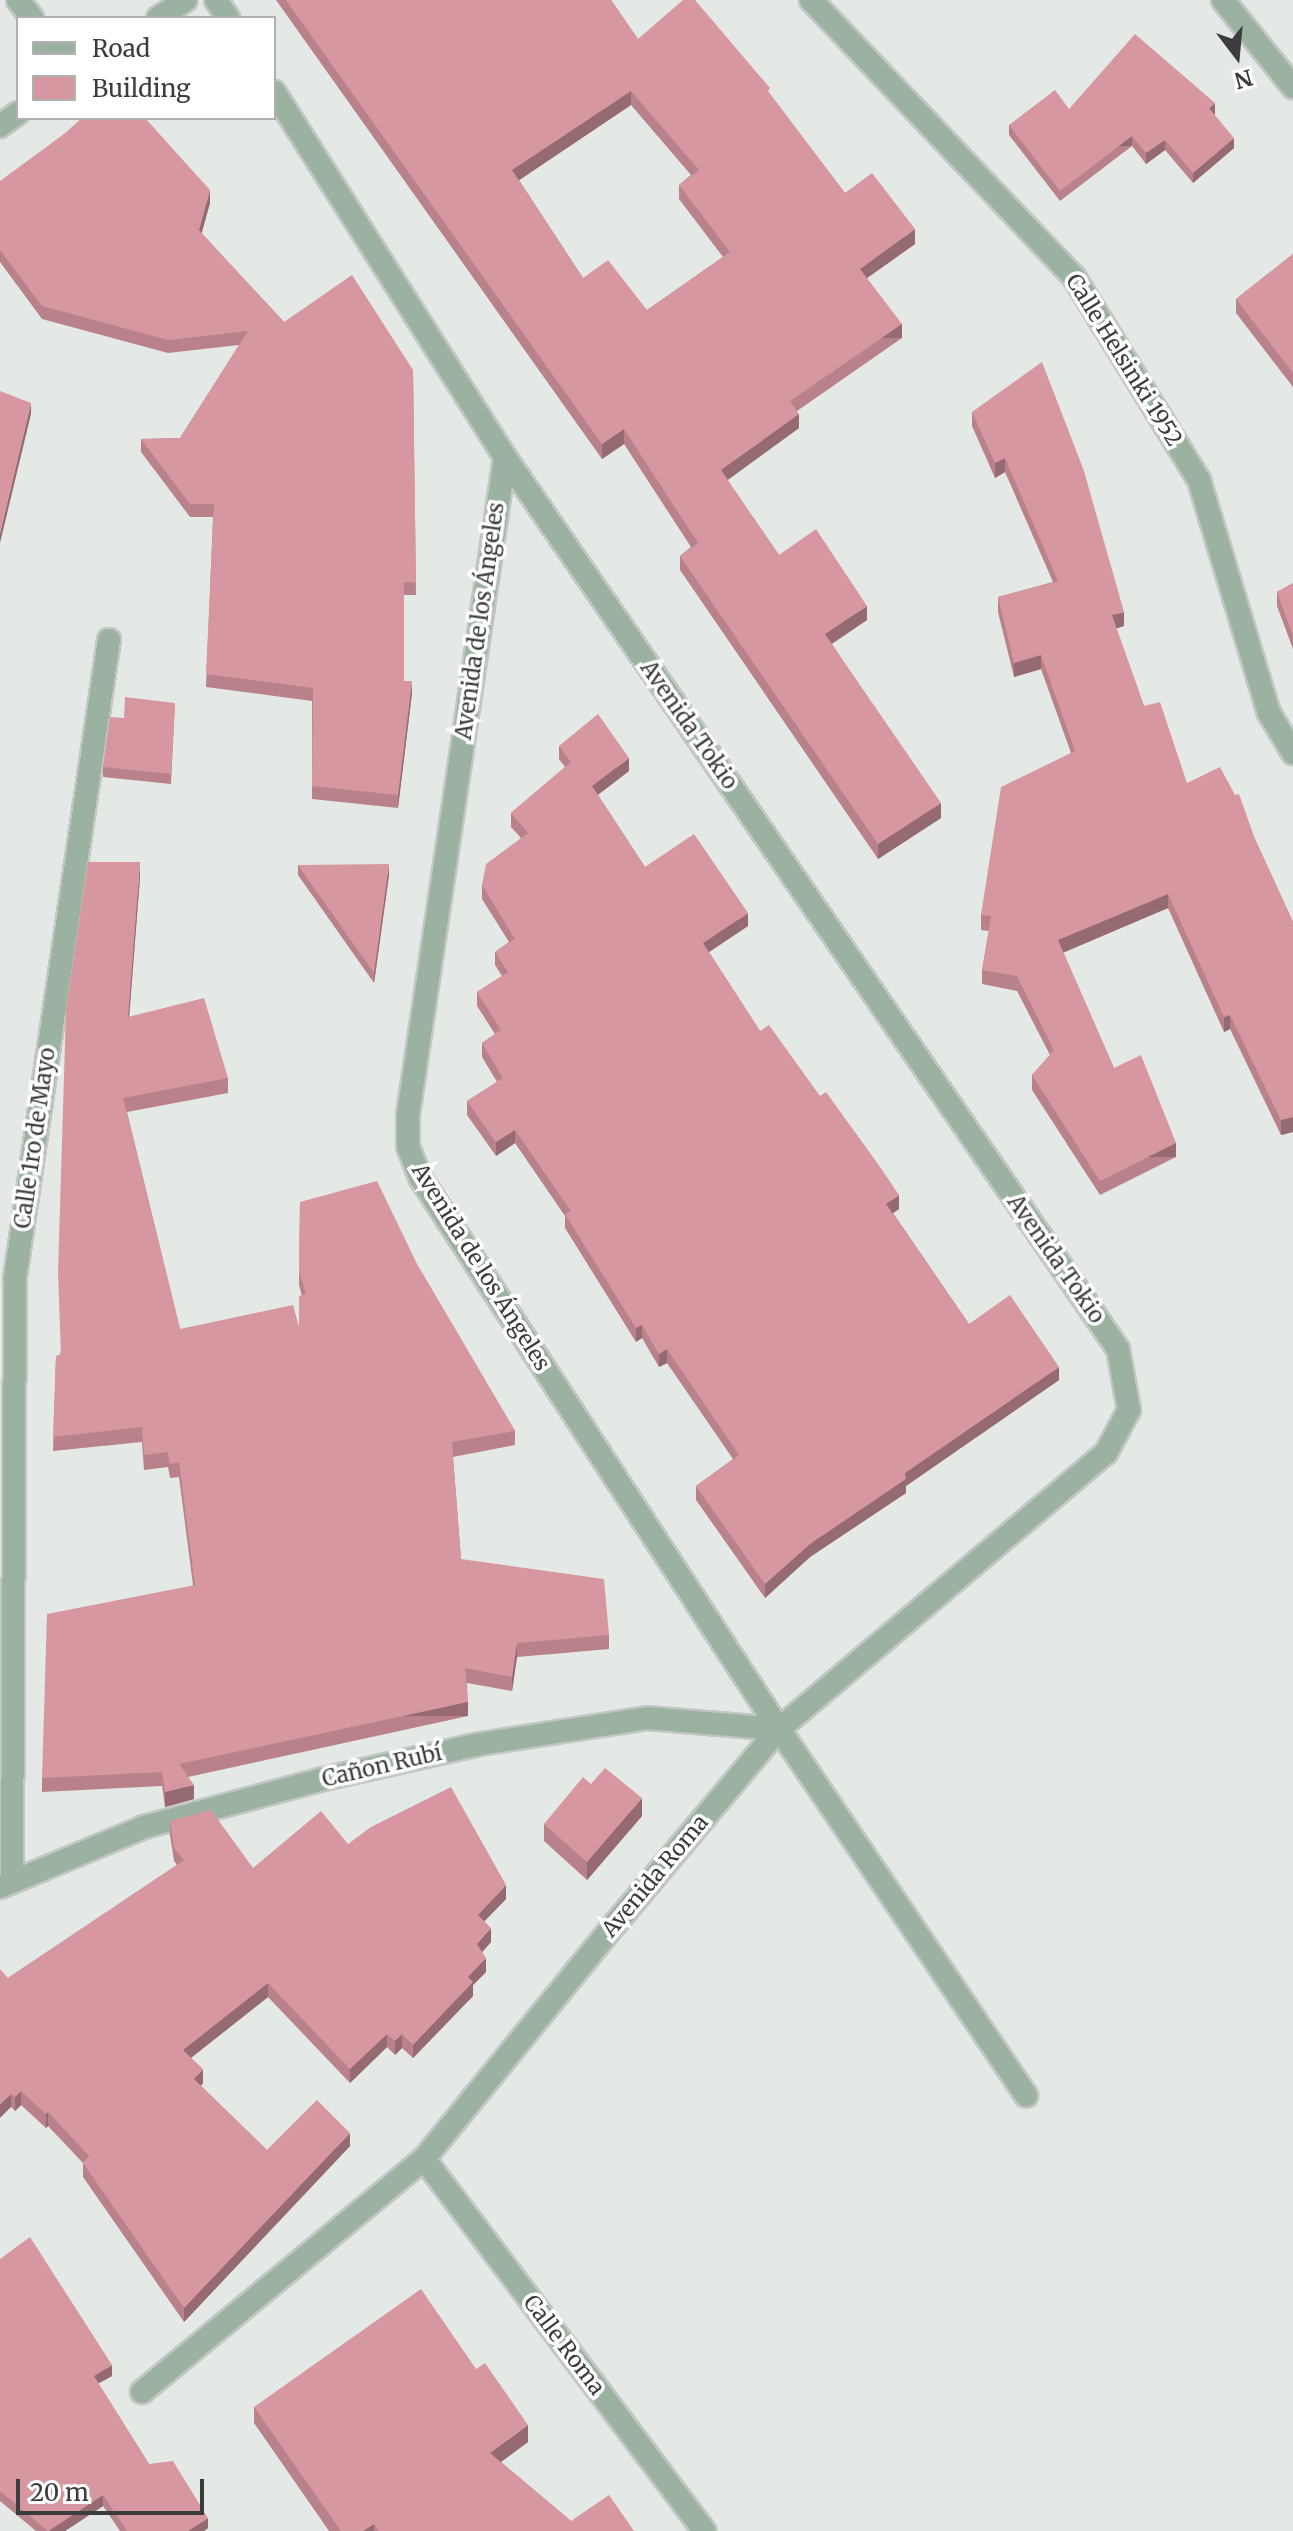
<!DOCTYPE html>
<html>
<head>
<meta charset="utf-8">
<style>
	body { margin:0 }
	#map { position:relative; width:1293px; height:2531px; overflow:hidden; background:#e5e9e6; font-family:Merriweather,serif }
	div>[style] { position:absolute }
	.roads { filter:drop-shadow(2px 0 #c3c7c4) drop-shadow(-2px 0 #c3c7c4) drop-shadow(0 2px #c3c7c4) drop-shadow(0 -2px #c3c7c4) }
	.service>* { height:22px; margin:-11px; padding:0 11px; transform-origin:11px; border-radius:11px; background:#9cb2a0 }
	.minor>* { height:22px; margin:-11px; padding:0 11px; transform-origin:11px; border-radius:11px; background:#9cb2a0 }
	.tertiary>* { height:22px; margin:-11px; padding:0 11px; transform-origin:11px; border-radius:11px; background:#9cb2a0 }
	.wall>* { inset:0; background:#b9828a }
	.shaded-wall>* { inset:0; background:#966a71; transform-origin:0 0 }
	.building>* { inset:0; background:#d797a1 }
	span { translate:-50% -50%; white-space:nowrap; text-align:center; line-height:1.15; -webkit-text-stroke:7px #fff; paint-order:stroke }
	.street-label { font-size:22px; color:#3b3d3c }
	.legend { position:absolute; left:16px; top:16px; width:260px; height:104px; box-sizing:border-box; background:#fff; border:2px solid #b1b1b1; margin:0; padding:10px 14px; list-style:none; font-size:24px; color:#3b3d3c }
	.legend li { display:flex; align-items:center; gap:16px; height:40px }
	.legend b { width:40px; border:2px solid #b1b1b1 }
	.north { position:absolute; left:1197px; top:16px; width:80px; height:80px; -webkit-text-stroke:6px #fff; paint-order:stroke; rotate:164deg; font-size:22px; font-weight:700; line-height:32px; text-align:center; color:#3b3d3c }
	.north::after { content:''; display:block; margin:auto; width:28px; height:36px; background:#3b3d3c; clip-path:polygon(50% 0,100% 100%,50% 72%,0 100%) }
	.scale { position:absolute; left:16px; top:2479px; width:188px; height:36px; box-sizing:border-box; border:4px solid #3b3d3c; border-top:0; padding-left:10px; font-size:24px; line-height:28px; white-space:nowrap; color:#3b3d3c; -webkit-text-stroke:6px #fff; paint-order:stroke }
</style>
</head>
<body>
<div id="map">
	<div class="roads">
		<div class="service">
			<div style="left:779px;top:1729px;width:442px;rotate:56deg"></div>
		</div>
		<div class="minor">
			<div style="left:18px;top:0;width:23px;rotate:52deg"></div>
			<div style="left:811px;top:0;width:382px;rotate:46.5deg"></div>
			<div style="left:1074px;top:277px;width:238px;rotate:58.4deg"></div>
			<div style="left:1199px;top:480px;width:243px;rotate:73.3deg"></div>
			<div style="left:1269px;top:713px;width:47px;rotate:59deg"></div>
			<div style="left:1223px;top:0;width:112px;rotate:51.2deg"></div>
			<div style="left:12px;top:1880px;width:602px;rotate:-89.71deg"></div>
			<div style="left:15px;top:1278px;width:645px;rotate:-81.62deg"></div>
			<div style="left:424px;top:2159px;width:466px;rotate:53deg"></div>
			<div style="left:142px;top:2392px;width:366px;rotate:-39.6deg"></div>
			<div style="left:424px;top:2159px;width:304px;rotate:-50.9deg"></div>
			<div style="left:616px;top:1923px;width:253px;rotate:-50deg"></div>
			<div style="left:779px;top:1729px;width:656px;rotate:-123.06deg"></div>
			<div style="left:421px;top:1179px;width:35px;rotate:-112deg"></div>
			<div style="left:408px;top:1146px;width:31px;rotate:-90deg"></div>
			<div style="left:408px;top:1115px;width:665px;rotate:-81.61deg"></div>
		</div>
		<div class="tertiary">
			<div style="left:216px;top:0;width:22px;rotate:56deg"></div>
			<div style="left:158px;top:18px;width:33px;rotate:-33deg"></div>
			<div style="left:0;top:126px;width:22px;rotate:-36deg"></div>
			<div style="left:0;top:1887px;width:156px;rotate:-22.6deg"></div>
			<div style="left:144px;top:1827px;width:181px;rotate:-15deg"></div>
			<div style="left:319px;top:1780px;width:165px;rotate:-12.6deg"></div>
			<div style="left:480px;top:1744px;width:169px;rotate:-8.8deg"></div>
			<div style="left:647px;top:1718px;width:132px;rotate:4.8deg"></div>
			<div style="left:779px;top:1729px;width:428px;rotate:-40.2deg"></div>
			<div style="left:1106px;top:1453px;width:49px;rotate:-61.9deg"></div>
			<div style="left:1129px;top:1410px;width:62px;rotate:-100.2deg"></div>
			<div style="left:1118px;top:1349px;width:1082px;rotate:-124.5deg"></div>
			<div style="left:505px;top:457px;width:432px;rotate:-122.3deg"></div>
		</div>
	</div>
	<div class="wall">
		<div style="clip-path:polygon(evenodd,276px 0,611px 0,638px 39px,770px 95px,845px 193px,915px 244px,867px 278px,902px 338px,797px 411px,799px 428px,727px 480px,779px 555px,867px 620px,832px 644px,941px 818px,878px 859px,680px 570px,680px 556px,691px 547px,624px 444px,602px 459px,276px 0,631px 105px,691px 175px,679px 185px,679px 199px,723px 257px,647px 310px,583px 278px,519px 180px,631px 105px)"></div>
		<div style="clip-path:polygon(1069px 109px,1215px 114px,1214px 115px,1234px 148px,1193px 183px,1165px 150px,1146px 164px,1132px 146px,1060px 201px,1009px 135px,1009px 125px)"></div>
		<div style="clip-path:polygon(0 181px,210px 203px,201px 233px,284px 322px,413px 370px,416px 595px,404px 595px,404px 681px,412px 693px,398px 808px,312px 799px,312px 701px,206px 687px,213px 517px,190px 517px,141px 452px,141px 439px,180px 438px,239px 345px,168px 353px,42px 319px,0 262px)"></div>
		<div style="clip-path:polygon(1293px 254px,1293px 387px,1236px 313px,1236px 299px)"></div>
		<div style="clip-path:polygon(972px 412px,1124px 626px,1116px 628px,1144px 706px,1187px 783px,1255px 839px,1293px 922px,1293px 1132px,1281px 1135px,1230px 1029px,1224px 1032px,1168px 908px,1063px 952px,1114px 1068px,1176px 1157px,1100px 1195px,1032px 1090px,1032px 1075px,1050px 1055px,1017px 991px,982px 984px,982px 970px,989px 931px,981px 930px,981px 915px,1071px 753px,1041px 669px,1014px 677px,998px 612px,998px 597px,1053px 582px,1005px 472px,995px 478px,972px 426px)"></div>
		<div style="clip-path:polygon(1293px 583px,1293px 649px,1277px 606px,1277px 592px)"></div>
		<div style="clip-path:polygon(175px 703px,171px 784px,103px 777px,103px 767px)"></div>
		<div style="clip-path:polygon(559px 746px,629px 771px,598px 795px,645px 867px,748px 926px,709px 952px,760px 1031px,899px 1209px,893px 1213px,969px 1324px,1059px 1380px,906px 1486px,906px 1493px,810px 1557px,765px 1598px,696px 1500px,696px 1486px,733px 1459px,667px 1363px,659px 1367px,642px 1338px,636px 1342px,565px 1228px,565px 1216px,515px 1143px,496px 1156px,467px 1115px,467px 1101px,497px 1082px,482px 1057px,482px 1043px,495px 1034px,477px 1006px,477px 992px,502px 976px,495px 965px,495px 952px,509px 942px,482px 899px,482px 885px,521px 838px,511px 827px,511px 813px,565px 767px,559px 759px)"></div>
		<div style="clip-path:polygon(298px 865px,389px 875px,374px 983px,298px 875px)"></div>
		<div style="clip-path:polygon(140px 877px,129px 1017px,228px 1078px,228px 1093px,127px 1112px,180px 1329px,299px 1327px,302px 1296px,299px 1285px,300px 1202px,418px 1266px,515px 1431px,515px 1445px,453px 1457px,461px 1559px,609px 1635px,609px 1649px,517px 1657px,512px 1691px,467px 1683px,468px 1716px,188px 1777px,194px 1799px,165px 1807px,162px 1786px,42px 1792px,42px 1778px,193px 1585px,179px 1477px,170px 1478px,168px 1467px,144px 1470px,142px 1442px,53px 1451px,56px 1356px,60px 1355px)"></div>
		<div style="clip-path:polygon(591px 1784px,642px 1816px,587px 1880px,544px 1841px,544px 1824px)"></div>
		<div style="clip-path:polygon(170px 1821px,253px 1868px,348px 1844px,506px 1899px,484px 1921px,491px 1942px,482px 1952px,486px 1972px,473px 1985px,473px 1996px,413px 2058px,402px 2048px,395px 2055px,387px 2047px,350px 2083px,268px 1997px,191px 2058px,203px 2083px,201px 2086px,267px 2150px,350px 2146px,184px 2322px,83px 2177px,83px 2163px,48px 2126px,46px 2128px,21px 2105px,15px 2111px,11px 2107px,8px 1978px,177px 1865px,174px 1861px,170px 1835px)"></div>
		<div style="clip-path:polygon(0 2259px,112px 2376px,98px 2383px,149px 2464px,208px 2528px,204px 2531px,120px 2531px,103px 2506px,65px 2531px,36px 2531px,0 2501px)"></div>
		<div style="clip-path:polygon(254px 2407px,528px 2442px,501px 2462px,571px 2521px,634px 2531px,329px 2531px,254px 2423px)"></div>
	</div>
	<div class="shaded-wall">
		<div style="clip-path:polygon(631px 91px,631px 105px,512px 185px,512px 170px)"></div>
		<div style="clip-path:polygon(1215px 103px,1215px 114px,1209px 119px,1209px 108px)"></div>
		<div style="left:1132px;top:136px;width:10px;height:91px;rotate:90deg"></div>
		<div style="clip-path:polygon(1234px 138px,1234px 148px,1193px 183px,1193px 173px)"></div>
		<div style="clip-path:polygon(1165px 140px,1165px 150px,1146px 164px,1146px 153px)"></div>
		<div style="clip-path:polygon(210px 190px,210px 203px,199px 243px,199px 230px)"></div>
		<div style="clip-path:polygon(915px 229px,915px 244px,860px 283px,860px 269px)"></div>
		<div style="left:902px;top:324px;width:14px;height:136px;rotate:90deg"></div>
		<div style="clip-path:polygon(31px 403px,31px 414px,0 543px,0 533px)"></div>
		<div style="clip-path:polygon(799px 414px,799px 428px,721px 485px,721px 470px)"></div>
		<div style="clip-path:polygon(624px 429px,624px 444px,602px 459px,602px 444px)"></div>
		<div style="clip-path:polygon(1005px 458px,1005px 472px,995px 478px,995px 463px)"></div>
		<div style="clip-path:polygon(867px 606px,867px 620px,825px 648px,825px 634px)"></div>
		<div style="clip-path:polygon(1124px 612px,1124px 626px,1112px 630px,1112px 615px)"></div>
		<div style="clip-path:polygon(1041px 655px,1041px 669px,1014px 677px,1014px 663px)"></div>
		<div style="clip-path:polygon(412px 681px,412px 693px,398px 808px,398px 795px)"></div>
		<div style="clip-path:polygon(629px 758px,629px 771px,592px 799px,592px 786px)"></div>
		<div style="clip-path:polygon(941px 803px,941px 818px,878px 859px,878px 844px)"></div>
		<div style="clip-path:polygon(140px 862px,140px 877px,128px 1031px,128px 1017px)"></div>
		<div style="clip-path:polygon(389px 864px,389px 875px,374px 983px,374px 973px)"></div>
		<div style="clip-path:polygon(1168px 894px,1168px 908px,1058px 955px,1058px 940px)"></div>
		<div style="clip-path:polygon(748px 913px,748px 926px,703px 956px,703px 943px)"></div>
		<div style="clip-path:polygon(1230px 1015px,1230px 1029px,1224px 1032px,1224px 1017px)"></div>
		<div style="clip-path:polygon(1293px 1117px,1293px 1132px,1281px 1135px,1281px 1120px)"></div>
		<div style="clip-path:polygon(515px 1130px,515px 1143px,496px 1156px,496px 1142px)"></div>
		<div style="left:1176px;top:1143px;width:14px;height:85px;rotate:90deg"></div>
		<div style="clip-path:polygon(899px 1195px,899px 1209px,886px 1218px,886px 1204px)"></div>
		<div style="clip-path:polygon(642px 1325px,642px 1338px,636px 1342px,636px 1328px)"></div>
		<div style="clip-path:polygon(667px 1349px,667px 1363px,659px 1367px,659px 1354px)"></div>
		<div style="clip-path:polygon(1059px 1367px,1059px 1380px,906px 1486px,906px 1493px,810px 1557px,765px 1598px,765px 1584px,810px 1544px,905px 1473px)"></div>
		<div style="clip-path:polygon(517px 1643px,517px 1657px,512px 1691px,512px 1677px)"></div>
		<div style="left:468px;top:1702px;width:14px;height:296px;rotate:90deg"></div>
		<div style="clip-path:polygon(194px 1785px,194px 1799px,165px 1807px,165px 1792px)"></div>
		<div style="clip-path:polygon(642px 1798px,642px 1816px,587px 1880px,587px 1862px)"></div>
		<div style="clip-path:polygon(506px 1885px,506px 1899px,478px 1928px,478px 1915px)"></div>
		<div style="clip-path:polygon(491px 1928px,491px 1942px,477px 1958px,477px 1944px)"></div>
		<div style="clip-path:polygon(486px 1958px,486px 1972px,473px 1985px,473px 1996px,413px 2058px,413px 2045px,468px 1977px)"></div>
		<div style="clip-path:polygon(268px 1983px,268px 1997px,183px 2064px,183px 2050px)"></div>
		<div style="clip-path:polygon(387px 2034px,387px 2047px,350px 2083px,350px 2069px)"></div>
		<div style="clip-path:polygon(402px 2034px,402px 2048px,395px 2055px,395px 2041px)"></div>
		<div style="clip-path:polygon(203px 2069px,203px 2083px,194px 2093px,194px 2079px)"></div>
		<div style="clip-path:polygon(21px 2091px,21px 2105px,15px 2111px,15px 2097px)"></div>
		<div style="clip-path:polygon(11px 2094px,11px 2107px,0 2118px,0 2104px)"></div>
		<div style="clip-path:polygon(48px 2112px,48px 2126px,46px 2128px,46px 2114px)"></div>
		<div style="clip-path:polygon(350px 2133px,350px 2146px,184px 2322px,184px 2308px)"></div>
		<div style="clip-path:polygon(112px 2365px,112px 2376px,94px 2386px,94px 2376px)"></div>
		<div style="clip-path:polygon(528px 2425px,528px 2442px,490px 2470px,490px 2453px)"></div>
		<div style="clip-path:polygon(103px 2495px,103px 2506px,65px 2531px,49px 2531px)"></div>
		<div style="clip-path:polygon(208px 2518px,208px 2528px,204px 2531px,188px 2531px)"></div>
		<div style="clip-path:polygon(374px 2524px,374px 2531px,363px 2531px)"></div>
	</div>
	<div class="building">
		<div style="clip-path:polygon(evenodd,286px 0,611px 0,638px 39px,683px 0,695px 0,770px 88px,768px 91px,845px 193px,872px 173px,915px 229px,860px 269px,902px 324px,790px 401px,799px 414px,721px 470px,779px 555px,816px 529px,867px 606px,825px 634px,941px 803px,878px 844px,680px 556px,698px 543px,624px 429px,602px 444px,286px 0,631px 91px,699px 170px,679px 185px,730px 252px,647px 310px,608px 260px,583px 278px,512px 170px,631px 91px)"></div>
		<div style="clip-path:polygon(1135px 34px,1215px 103px,1209px 108px,1234px 138px,1193px 173px,1165px 140px,1146px 153px,1132px 136px,1060px 191px,1009px 125px,1055px 90px,1069px 109px)"></div>
		<div style="clip-path:polygon(82px 118px,145px 118px,210px 190px,199px 230px,284px 322px,352px 275px,413px 370px,416px 582px,404px 582px,404px 681px,412px 681px,398px 795px,312px 786px,313px 688px,206px 674px,214px 504px,190px 504px,141px 439px,180px 438px,248px 331px,168px 340px,42px 306px,0 250px,0 181px,64px 134px)"></div>
		<div style="clip-path:polygon(1293px 254px,1293px 373px,1236px 299px)"></div>
		<div style="clip-path:polygon(1042px 362px,1084px 471px,1124px 612px,1112px 615px,1144px 706px,1160px 702px,1187px 783px,1220px 767px,1235px 795px,1239px 794px,1255px 839px,1293px 922px,1293px 1117px,1281px 1120px,1230px 1015px,1224px 1017px,1168px 894px,1058px 940px,1114px 1068px,1141px 1055px,1176px 1143px,1100px 1181px,1032px 1075px,1054px 1050px,1017px 976px,982px 970px,991px 916px,981px 915px,1001px 787px,1075px 751px,1041px 655px,1014px 663px,998px 597px,1058px 581px,1005px 458px,995px 463px,972px 412px)"></div>
		<div style="clip-path:polygon(0 391px,31px 403px,0 533px)"></div>
		<div style="clip-path:polygon(1293px 583px,1293px 636px,1277px 592px)"></div>
		<div style="clip-path:polygon(125px 697px,175px 703px,171px 774px,103px 767px,110px 717px,124px 718px)"></div>
		<div style="clip-path:polygon(598px 714px,629px 758px,592px 786px,645px 867px,694px 834px,748px 913px,703px 943px,760px 1031px,769px 1025px,820px 1096px,826px 1092px,878px 1164px,899px 1195px,886px 1204px,969px 1324px,1010px 1295px,1059px 1367px,905px 1473px,906px 1479px,810px 1544px,765px 1584px,696px 1486px,739px 1455px,667px 1349px,659px 1354px,642px 1325px,636px 1328px,565px 1214px,571px 1211px,515px 1130px,496px 1142px,467px 1101px,503px 1078px,482px 1043px,501px 1030px,477px 992px,508px 972px,495px 952px,515px 939px,482px 885px,486px 864px,528px 833px,511px 813px,571px 762px,559px 746px)"></div>
		<div style="clip-path:polygon(88px 862px,140px 862px,128px 1017px,204px 998px,228px 1078px,123px 1098px,180px 1329px,293px 1305px,299px 1327px,299px 1296px,306px 1294px,299px 1271px,300px 1202px,377px 1181px,418px 1266px,515px 1431px,452px 1442px,461px 1559px,604px 1579px,609px 1635px,517px 1643px,512px 1677px,465px 1668px,468px 1702px,179px 1764px,194px 1785px,165px 1792px,162px 1772px,42px 1778px,47px 1614px,195px 1585px,179px 1462px,170px 1464px,168px 1452px,144px 1455px,142px 1427px,53px 1437px,56px 1356px,61px 1355px,58px 1273px,66px 1010px)"></div>
		<div style="clip-path:polygon(389px 864px,374px 973px,298px 865px)"></div>
		<div style="clip-path:polygon(605px 1768px,642px 1798px,587px 1862px,544px 1824px,583px 1777px,591px 1784px)"></div>
		<div style="clip-path:polygon(451px 1787px,506px 1885px,478px 1915px,491px 1928px,477px 1944px,486px 1958px,468px 1977px,473px 1982px,413px 2045px,402px 2034px,395px 2041px,387px 2034px,350px 2069px,268px 1983px,183px 2050px,203px 2069px,194px 2079px,267px 2150px,317px 2100px,350px 2133px,184px 2308px,83px 2163px,89px 2156px,48px 2112px,46px 2114px,21px 2091px,15px 2097px,11px 2094px,0 2104px,0 1969px,8px 1978px,184px 1860px,174px 1848px,170px 1821px,211px 1810px,253px 1868px,321px 1811px,348px 1844px,371px 1827px)"></div>
		<div style="clip-path:polygon(30px 2237px,112px 2365px,94px 2376px,149px 2464px,173px 2461px,208px 2518px,188px 2531px,127px 2531px,103px 2495px,48px 2531px,0 2491px,0 2259px)"></div>
		<div style="clip-path:polygon(421px 2289px,476px 2369px,485px 2363px,528px 2425px,490px 2453px,571px 2521px,609px 2495px,634px 2531px,379px 2531px,374px 2524px,363px 2531px,341px 2531px,254px 2407px)"></div>
	</div>
	<div class="street-label">
		<span style="left:1124px;top:360px;rotate:58deg">Calle Helsinki 1952</span>
		<span style="left:480px;top:621px;rotate:-82deg">Avenida de los Ángeles</span>
		<span style="left:689px;top:725px;rotate:55deg">Avenida Tokio</span>
		<span style="left:35px;top:1138px;rotate:-82deg">Calle 1ro de Mayo</span>
		<span style="left:1056px;top:1259px;rotate:55deg">Avenida Tokio</span>
		<span style="left:481px;top:1267px;rotate:58deg">Avenida de los Ángeles</span>
		<span style="left:382px;top:1766px;rotate:-13deg">Cañon Rubí</span>
		<span style="left:655px;top:1876px;rotate:-50deg">Avenida Roma</span>
		<span style="left:564px;top:2345px;rotate:53deg">Calle Roma</span>
	</div>
	<ul class="legend">
	<li><b style="height:10px;background:#9cb2a0"></b>Road</li>
	<li><b style="height:22px;background:#d797a1"></b>Building</li>
	</ul>
	<div class="north">N</div>
	<div class="scale">20 m</div>
</div>
</body>
</html>
